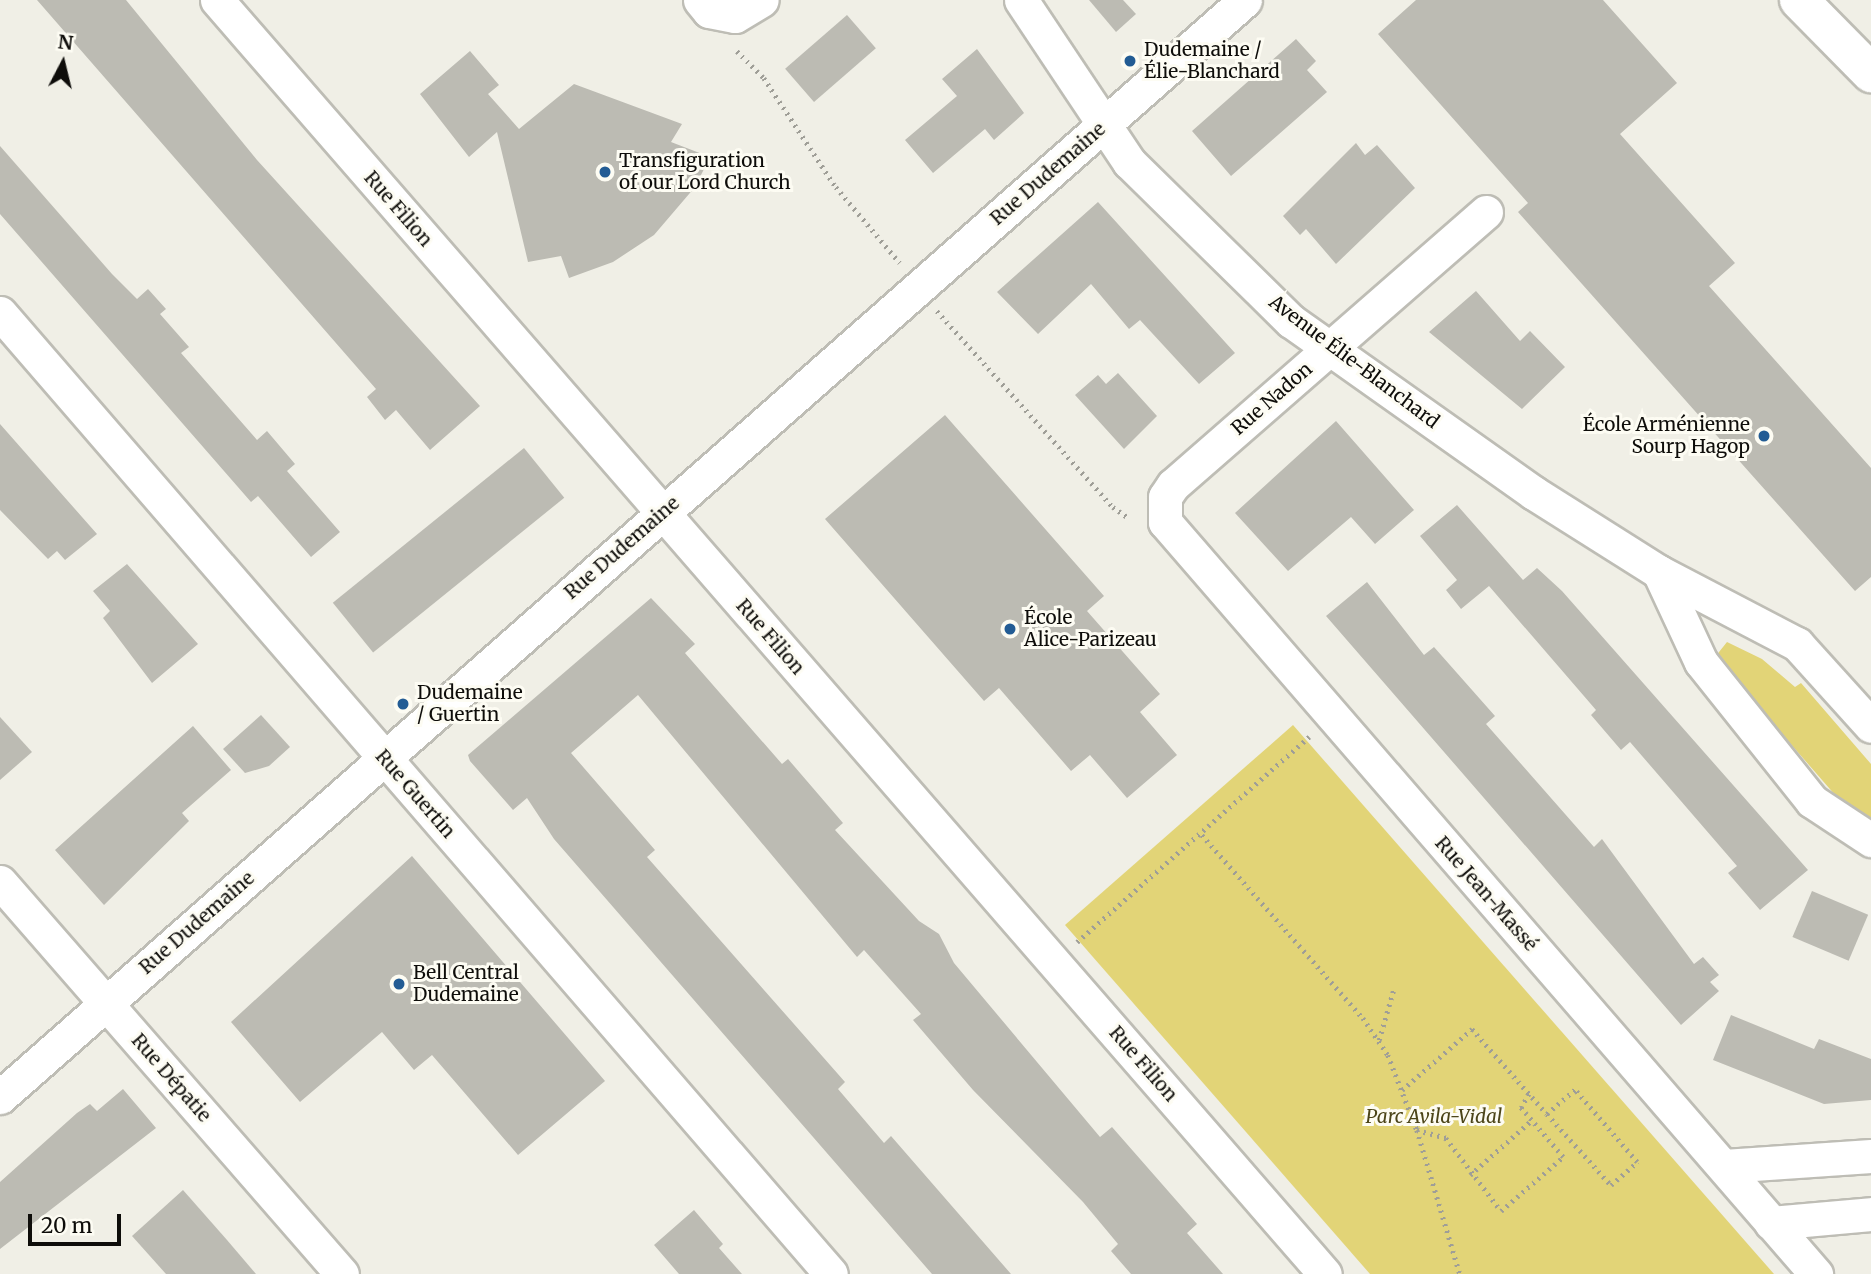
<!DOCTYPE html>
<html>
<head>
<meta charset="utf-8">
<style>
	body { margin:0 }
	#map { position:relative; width:1871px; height:1274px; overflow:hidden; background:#f0efe6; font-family:Merriweather,serif }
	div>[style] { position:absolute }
	.green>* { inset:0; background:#e2d477 }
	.building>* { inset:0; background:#bcbbb3; transform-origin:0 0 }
	.path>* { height:4.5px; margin-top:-2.25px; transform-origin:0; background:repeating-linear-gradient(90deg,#9f9e97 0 2px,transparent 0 7px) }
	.roads { filter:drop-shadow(2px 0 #bebdb5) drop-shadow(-2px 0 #bebdb5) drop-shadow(0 2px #bebdb5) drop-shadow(0 -2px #bebdb5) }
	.minor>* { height:33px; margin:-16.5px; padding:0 16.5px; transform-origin:16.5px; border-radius:16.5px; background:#fff }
	.highway>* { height:38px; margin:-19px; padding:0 19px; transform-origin:19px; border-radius:19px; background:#fff }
	.dots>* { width:19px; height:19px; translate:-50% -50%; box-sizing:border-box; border:4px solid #fdfcf3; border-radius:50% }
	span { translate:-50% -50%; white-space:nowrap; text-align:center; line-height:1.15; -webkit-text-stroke:6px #fdfcf3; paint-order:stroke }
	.poi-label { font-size:19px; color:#0e0d0a }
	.left { translate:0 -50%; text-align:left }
	.right { translate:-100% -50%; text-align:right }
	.street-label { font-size:19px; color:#0e0d0a }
	.park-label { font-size:19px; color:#4c4519; font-style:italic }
	.north { position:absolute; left:28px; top:28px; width:70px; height:70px; -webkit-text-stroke:5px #fdfcf3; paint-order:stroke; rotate:7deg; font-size:19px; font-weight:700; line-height:28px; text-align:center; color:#0e0d0a }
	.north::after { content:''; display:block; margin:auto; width:24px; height:32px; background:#0e0d0a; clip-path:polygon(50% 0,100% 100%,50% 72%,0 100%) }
	.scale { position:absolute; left:28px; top:1214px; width:93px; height:32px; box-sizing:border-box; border:4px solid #0e0d0a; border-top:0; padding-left:9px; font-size:21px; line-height:24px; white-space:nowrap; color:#0e0d0a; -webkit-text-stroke:5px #fdfcf3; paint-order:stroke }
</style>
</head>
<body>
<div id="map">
	<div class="green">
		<div style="clip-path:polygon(1727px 642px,1762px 659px,1795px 687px,1801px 683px,1871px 764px,1871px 824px,1856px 819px,1715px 657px)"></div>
		<div style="clip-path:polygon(1293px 725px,1774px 1274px,1370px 1274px,1065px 925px)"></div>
	</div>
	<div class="building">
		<div style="clip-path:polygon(37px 0,126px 0,257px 160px,480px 406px,430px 450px,396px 410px,385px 420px,367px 397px,376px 389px)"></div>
		<div style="clip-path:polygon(1089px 0,1123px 0,1136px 14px,1116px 32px)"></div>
		<div style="clip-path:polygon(1416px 0,1603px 0,1677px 83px,1620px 134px,1735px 263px,1709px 286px,1871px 468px,1871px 577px,1855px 591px,1518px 212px,1528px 203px,1378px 34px)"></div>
		<div style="left:847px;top:15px;width:44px;height:82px;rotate:49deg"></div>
		<div style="clip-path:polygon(1296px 39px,1316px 61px,1307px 70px,1327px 92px,1231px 176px,1192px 131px)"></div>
		<div style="clip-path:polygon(977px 49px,1024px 113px,994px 140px,985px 129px,933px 173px,905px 140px,957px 96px,942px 79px)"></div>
		<div style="clip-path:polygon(470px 51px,499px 85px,488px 94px,519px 129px,574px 84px,682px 124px,671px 142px,710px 157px,695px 187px,654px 235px,613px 262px,569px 278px,561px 256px,528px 262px,497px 132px,469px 157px,420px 94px)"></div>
		<div style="clip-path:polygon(1356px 143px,1365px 155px,1377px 145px,1415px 188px,1336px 264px,1306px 229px,1300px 235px,1283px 216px)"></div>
		<div style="clip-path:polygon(0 146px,112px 274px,137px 299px,148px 289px,166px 309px,160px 314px,189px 347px,181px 353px,257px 440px,267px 431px,295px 464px,287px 471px,340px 532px,311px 557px,258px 496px,251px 502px,0 214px)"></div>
		<div style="clip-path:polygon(1098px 202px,1235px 353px,1199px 384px,1140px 320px,1129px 329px,1091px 284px,1038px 334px,997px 292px)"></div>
		<div style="clip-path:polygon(1476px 291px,1520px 341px,1530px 331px,1565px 367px,1522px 409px,1429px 332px)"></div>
		<div style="clip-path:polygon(1118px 373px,1157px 416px,1124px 449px,1075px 395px,1098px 375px,1106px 384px)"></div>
		<div style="clip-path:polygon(945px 415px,1104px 596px,1087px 611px,1160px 694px,1140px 712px,1177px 755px,1127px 798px,1090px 755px,1071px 771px,999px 688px,984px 701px,825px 519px)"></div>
		<div style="clip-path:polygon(1336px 421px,1414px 510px,1375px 544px,1351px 517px,1288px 571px,1235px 513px)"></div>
		<div style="clip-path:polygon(0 424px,97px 534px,65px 560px,57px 551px,48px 559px,0 510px)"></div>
		<div style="left:524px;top:448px;width:64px;height:246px;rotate:51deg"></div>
		<div style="clip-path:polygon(1457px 505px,1523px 580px,1537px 568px,1562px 591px,1808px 870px,1760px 910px,1728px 873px,1737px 866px,1630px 742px,1621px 750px,1591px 715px,1596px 710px,1489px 586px,1461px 609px,1446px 590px,1457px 580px,1420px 536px)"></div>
		<div style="clip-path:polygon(127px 564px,198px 644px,152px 683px,103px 618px,110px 611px,93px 591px)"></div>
		<div style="clip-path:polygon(1367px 582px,1424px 655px,1434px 647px,1495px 716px,1486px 724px,1594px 847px,1602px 839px,1694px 964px,1703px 957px,1719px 975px,1710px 982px,1719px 991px,1681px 1025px,1326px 616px)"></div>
		<div style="clip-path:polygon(651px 598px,695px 644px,685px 653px,782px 764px,788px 759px,843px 823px,835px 830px,919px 921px,939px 934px,954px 963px,1100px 1137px,1112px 1127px,1197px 1224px,1187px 1233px,1223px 1274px,1131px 1274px,1111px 1251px,1118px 1244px,1083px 1202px,973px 1090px,913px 1020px,921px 1014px,864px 950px,857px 957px,638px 695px,571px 753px,655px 850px,647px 857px,845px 1082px,838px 1089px,884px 1143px,891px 1136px,1011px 1274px,932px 1274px,554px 839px,527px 798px,513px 810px,470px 761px,468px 755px)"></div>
		<div style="clip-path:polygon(261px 715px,290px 747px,269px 766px,245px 773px,223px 749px)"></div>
		<div style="clip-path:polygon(0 717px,32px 752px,0 780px)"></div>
		<div style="clip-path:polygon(193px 726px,231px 770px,182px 813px,189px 821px,104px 905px,55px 850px)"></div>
		<div style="clip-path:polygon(412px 856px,605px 1081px,518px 1155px,432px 1055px,414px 1070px,382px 1032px,300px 1102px,231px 1022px)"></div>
		<div style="left:1812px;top:891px;width:61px;height:50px;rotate:23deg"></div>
		<div style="clip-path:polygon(1731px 1015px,1814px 1049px,1819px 1039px,1871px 1059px,1871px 1100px,1824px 1104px,1713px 1060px)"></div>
		<div style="clip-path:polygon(123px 1089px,156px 1128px,0 1249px,0 1182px,77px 1113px,90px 1104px,97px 1111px)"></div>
		<div style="clip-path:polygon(183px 1190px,227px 1240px,256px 1274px,166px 1274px,132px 1236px)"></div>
		<div style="clip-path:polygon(694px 1210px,723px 1244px,719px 1248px,742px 1274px,679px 1274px,654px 1245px)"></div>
	</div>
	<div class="path">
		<div style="left:737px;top:51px;width:38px;rotate:45deg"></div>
		<div style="left:764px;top:78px;width:131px;rotate:56.6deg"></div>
		<div style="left:836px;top:187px;width:99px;rotate:49.9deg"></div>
		<div style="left:937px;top:311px;width:263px;rotate:48.1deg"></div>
		<div style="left:1113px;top:507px;width:19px;rotate:35deg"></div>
		<div style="left:1202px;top:835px;width:244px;rotate:48.7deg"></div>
		<div style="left:1363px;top:1018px;width:45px;rotate:56deg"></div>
		<div style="left:1388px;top:1055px;width:80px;rotate:68.9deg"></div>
		<div style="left:1417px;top:1130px;width:30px;rotate:15deg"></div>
		<div style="left:1446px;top:1138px;width:91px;rotate:53deg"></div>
		<div style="left:1501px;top:1211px;width:82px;rotate:-41.1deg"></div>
		<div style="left:1563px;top:1157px;width:65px;rotate:-130.6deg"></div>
		<div style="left:1521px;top:1108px;width:17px;rotate:-62deg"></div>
		<div style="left:1077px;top:942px;width:310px;rotate:-41.5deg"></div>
		<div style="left:1379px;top:1040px;width:54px;rotate:-73.9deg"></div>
		<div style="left:1402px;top:1090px;width:93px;rotate:-41.1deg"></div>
		<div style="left:1472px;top:1029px;width:113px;rotate:48.6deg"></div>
		<div style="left:1547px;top:1114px;width:96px;rotate:48deg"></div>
		<div style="left:1611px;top:1185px;width:35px;rotate:-41deg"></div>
		<div style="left:1637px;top:1162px;width:95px;rotate:-130.7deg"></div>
		<div style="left:1575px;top:1090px;width:37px;rotate:139deg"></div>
		<div style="left:1417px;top:1130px;width:150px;rotate:73.4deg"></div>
		<div style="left:1470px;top:1175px;width:83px;rotate:-41.6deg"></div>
	</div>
	<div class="roads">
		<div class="minor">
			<div style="left:217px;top:0;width:1688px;rotate:48.99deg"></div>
			<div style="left:700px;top:0;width:14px;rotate:51deg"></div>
			<div style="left:709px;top:11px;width:26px;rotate:11deg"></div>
			<div style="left:735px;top:16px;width:31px;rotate:-31deg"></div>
			<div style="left:1021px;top:0;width:195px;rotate:56.3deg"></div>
			<div style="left:1129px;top:162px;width:227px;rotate:44.5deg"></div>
			<div style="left:1291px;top:321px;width:298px;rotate:35.3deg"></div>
			<div style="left:1534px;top:493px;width:148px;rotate:32.3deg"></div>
			<div style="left:1659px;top:572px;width:156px;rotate:27.6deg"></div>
			<div style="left:1797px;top:644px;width:110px;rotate:47.9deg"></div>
			<div style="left:1486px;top:212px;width:415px;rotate:138.9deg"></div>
			<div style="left:1173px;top:485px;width:14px;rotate:124deg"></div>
			<div style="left:1165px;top:497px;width:25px;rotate:90deg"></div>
			<div style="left:1165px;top:522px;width:995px;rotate:49.12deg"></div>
			<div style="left:0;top:313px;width:1270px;rotate:49.15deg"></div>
			<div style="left:1659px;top:572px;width:99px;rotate:65deg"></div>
			<div style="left:1701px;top:662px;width:178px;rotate:51.4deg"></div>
			<div style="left:1812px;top:801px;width:71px;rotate:33.5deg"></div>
			<div style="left:0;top:882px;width:520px;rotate:48.9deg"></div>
			<div style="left:0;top:1097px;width:1659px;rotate:-41.38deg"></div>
			<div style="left:1724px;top:1166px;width:147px;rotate:-3.9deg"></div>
			<div style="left:1771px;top:1223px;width:100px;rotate:-5.1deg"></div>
		</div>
		<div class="highway">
			<div style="left:1799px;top:0;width:103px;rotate:45.4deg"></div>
		</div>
	</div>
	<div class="dots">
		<div style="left:1130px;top:61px;background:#235c94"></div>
		<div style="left:605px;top:172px;background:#235c94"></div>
		<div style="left:1764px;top:436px;background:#235c94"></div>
		<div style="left:1010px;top:629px;background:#235c94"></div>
		<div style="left:403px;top:704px;background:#235c94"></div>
		<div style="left:399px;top:984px;background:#235c94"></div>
	</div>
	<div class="poi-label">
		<span class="left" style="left:1144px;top:61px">Dudemaine /<br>Élie-Blanchard</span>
		<span class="left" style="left:619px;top:172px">Transfiguration<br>of our Lord Church</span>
		<span class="right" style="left:1750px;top:436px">École Arménienne<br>Sourp Hagop</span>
		<span class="left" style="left:1024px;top:629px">École<br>Alice-Parizeau</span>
		<span class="left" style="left:417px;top:704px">Dudemaine<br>/ Guertin</span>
		<span class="left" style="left:413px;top:984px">Bell Central<br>Dudemaine</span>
	</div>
	<div class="street-label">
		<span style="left:1048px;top:174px;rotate:-41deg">Rue Dudemaine</span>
		<span style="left:398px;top:209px;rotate:49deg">Rue Filion</span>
		<span style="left:1354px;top:362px;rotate:37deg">Avenue Élie-Blanchard</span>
		<span style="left:1272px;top:399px;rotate:-41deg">Rue Nadon</span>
		<span style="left:622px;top:548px;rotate:-41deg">Rue Dudemaine</span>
		<span style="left:770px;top:637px;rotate:49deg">Rue Filion</span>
		<span style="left:415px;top:794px;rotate:49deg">Rue Guertin</span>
		<span style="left:1486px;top:894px;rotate:49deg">Rue Jean-Massé</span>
		<span style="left:197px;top:923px;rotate:-41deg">Rue Dudemaine</span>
		<span style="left:1143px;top:1064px;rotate:49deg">Rue Filion</span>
		<span style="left:171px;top:1078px;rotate:49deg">Rue Dépatie</span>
	</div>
	<div class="park-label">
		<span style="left:1434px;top:1117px">Parc Avila-Vidal</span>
	</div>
	<div class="north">N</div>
	<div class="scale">20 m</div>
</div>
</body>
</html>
